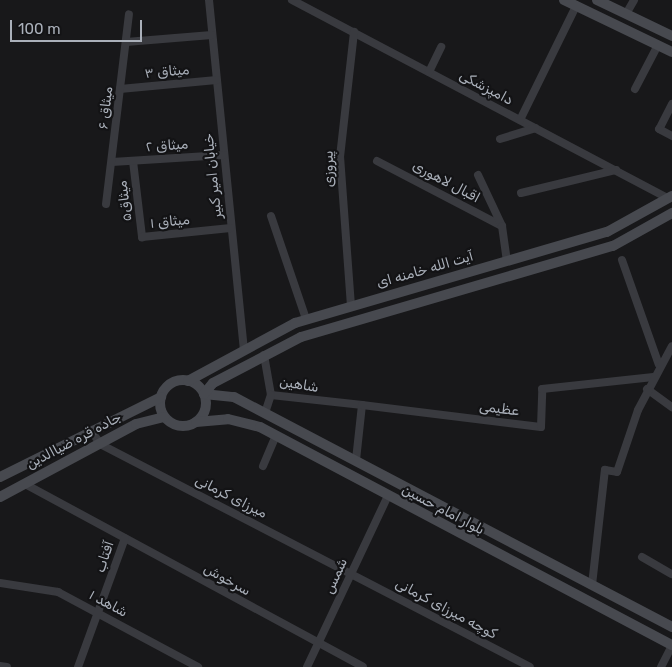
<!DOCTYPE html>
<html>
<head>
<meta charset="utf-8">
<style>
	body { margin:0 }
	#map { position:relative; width:672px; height:667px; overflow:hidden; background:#18181a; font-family:Rubik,Cairo,sans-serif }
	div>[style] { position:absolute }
	.street>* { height:8px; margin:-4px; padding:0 4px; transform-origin:4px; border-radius:4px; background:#393a3f }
	.secondary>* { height:10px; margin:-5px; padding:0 5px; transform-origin:5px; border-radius:5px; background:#47494f }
	.secondary>.ring { margin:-5px; padding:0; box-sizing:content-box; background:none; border:10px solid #47494f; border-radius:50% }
	span { translate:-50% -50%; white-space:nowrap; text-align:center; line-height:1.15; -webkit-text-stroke:4.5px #131315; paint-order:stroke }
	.street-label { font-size:14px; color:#aab0ba }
	.scale { position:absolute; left:10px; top:20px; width:132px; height:22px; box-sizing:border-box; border:2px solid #aab0ba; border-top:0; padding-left:6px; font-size:15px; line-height:18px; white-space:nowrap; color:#aab0ba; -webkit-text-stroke:4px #131315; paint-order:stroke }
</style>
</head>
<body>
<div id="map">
	<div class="street">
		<div style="left:209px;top:0;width:351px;rotate:84.3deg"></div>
		<div style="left:292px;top:0;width:425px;rotate:27.8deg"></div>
		<div style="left:626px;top:14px;width:16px;rotate:-60deg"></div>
		<div style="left:126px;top:42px;width:86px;rotate:-4.7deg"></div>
		<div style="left:429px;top:72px;width:28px;rotate:-64deg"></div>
		<div style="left:120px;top:89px;width:97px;rotate:-5.3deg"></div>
		<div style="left:635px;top:89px;width:50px;rotate:-62.4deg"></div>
		<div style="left:672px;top:104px;width:28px;rotate:117deg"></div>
		<div style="left:659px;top:129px;width:15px;rotate:28deg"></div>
		<div style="left:520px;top:120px;width:127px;rotate:-63.8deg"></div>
		<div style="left:500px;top:139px;width:37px;rotate:-17deg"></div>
		<div style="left:133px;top:161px;width:77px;rotate:83.2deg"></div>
		<div style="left:142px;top:237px;width:89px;rotate:-5.8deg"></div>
		<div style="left:377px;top:161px;width:141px;rotate:27.5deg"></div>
		<div style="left:112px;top:162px;width:112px;rotate:-3.6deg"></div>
		<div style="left:478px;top:175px;width:56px;rotate:64.8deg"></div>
		<div style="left:502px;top:226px;width:35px;rotate:82deg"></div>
		<div style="left:521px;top:193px;width:98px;rotate:-13.6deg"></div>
		<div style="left:106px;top:204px;width:191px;rotate:-83.1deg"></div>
		<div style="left:271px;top:216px;width:109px;rotate:71.2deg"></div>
		<div style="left:622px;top:260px;width:111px;rotate:70.6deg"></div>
		<div style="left:351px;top:306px;width:149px;rotate:-94.2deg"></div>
		<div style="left:340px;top:157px;width:126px;rotate:-83.6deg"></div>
		<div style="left:264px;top:355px;width:41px;rotate:80.1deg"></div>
		<div style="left:271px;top:395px;width:92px;rotate:6.3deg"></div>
		<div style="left:647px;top:389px;width:31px;rotate:36deg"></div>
		<div style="left:265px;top:413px;width:19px;rotate:-72deg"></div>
		<div style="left:91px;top:430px;width:17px;rotate:57deg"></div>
		<div style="left:100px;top:444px;width:484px;rotate:27.4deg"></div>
		<div style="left:356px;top:460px;width:55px;rotate:-83.8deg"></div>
		<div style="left:362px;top:405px;width:180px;rotate:7deg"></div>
		<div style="left:541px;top:427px;width:38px;rotate:-88deg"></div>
		<div style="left:542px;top:389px;width:112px;rotate:-6.2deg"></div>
		<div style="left:263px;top:466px;width:33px;rotate:-67deg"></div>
		<div style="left:25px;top:484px;width:384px;rotate:28.4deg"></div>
		<div style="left:642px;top:557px;width:34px;rotate:30deg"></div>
		<div style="left:0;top:583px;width:59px;rotate:8.8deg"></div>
		<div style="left:58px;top:592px;width:159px;rotate:28.2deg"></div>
		<div style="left:592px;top:585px;width:116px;rotate:-83.6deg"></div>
		<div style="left:605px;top:470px;width:12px;rotate:9deg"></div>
		<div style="left:617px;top:472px;width:65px;rotate:-71.3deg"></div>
		<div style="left:638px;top:410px;width:72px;rotate:-62deg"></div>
		<div style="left:0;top:666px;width:7px;rotate:8deg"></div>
		<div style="left:78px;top:667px;width:137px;rotate:-70deg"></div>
		<div style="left:307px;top:667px;width:189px;rotate:-64.7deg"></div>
		<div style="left:661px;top:667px;width:25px;rotate:-63deg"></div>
	</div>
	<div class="secondary">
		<div style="left:564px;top:0;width:120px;rotate:25.7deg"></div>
		<div style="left:597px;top:0;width:83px;rotate:25.6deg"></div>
		<div class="ring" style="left:160px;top:380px;width:36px;height:36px"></div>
		<div style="left:188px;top:381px;width:122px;rotate:-28.5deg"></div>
		<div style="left:295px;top:323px;width:325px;rotate:-16.3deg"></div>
		<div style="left:607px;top:232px;width:74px;rotate:-29deg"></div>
		<div style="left:204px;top:394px;width:30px;rotate:6deg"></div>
		<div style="left:234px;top:397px;width:495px;rotate:27.7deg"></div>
		<div style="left:204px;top:394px;width:14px;rotate:-51deg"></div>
		<div style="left:213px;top:383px;width:99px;rotate:-27.6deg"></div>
		<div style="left:301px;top:337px;width:325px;rotate:-16.3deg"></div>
		<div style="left:613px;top:246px;width:68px;rotate:-29.2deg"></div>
		<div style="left:196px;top:422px;width:32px;rotate:-5deg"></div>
		<div style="left:228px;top:419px;width:33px;rotate:14deg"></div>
		<div style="left:260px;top:427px;width:466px;rotate:27.9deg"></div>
		<div style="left:0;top:477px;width:180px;rotate:-26.4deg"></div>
		<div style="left:0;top:497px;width:154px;rotate:-28.2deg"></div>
		<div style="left:136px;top:424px;width:29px;rotate:-14deg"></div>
	</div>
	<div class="street-label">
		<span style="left:167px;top:72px;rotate:-5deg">میثاق ۳</span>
		<span style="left:486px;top:88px;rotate:28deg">دامپزشکی</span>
		<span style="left:106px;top:108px;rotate:-83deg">میثاق ۶</span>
		<span style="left:167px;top:146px;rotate:-4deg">میثاق ۲</span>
		<span style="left:329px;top:169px;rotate:-91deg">پیروزی</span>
		<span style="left:213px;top:176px;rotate:-96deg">خیابان امیر کبیر</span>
		<span style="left:446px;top:182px;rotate:28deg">اقبال لاهوری</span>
		<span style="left:125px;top:201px;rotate:-97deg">میثاق۵</span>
		<span style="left:170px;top:222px;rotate:-6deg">میثاق ۱</span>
		<span style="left:425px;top:270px;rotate:-16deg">آیت الله خامنه ای</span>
		<span style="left:299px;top:385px;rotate:9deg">شاهین</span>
		<span style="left:499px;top:409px;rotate:7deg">عظیمی</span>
		<span style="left:74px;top:441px;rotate:-28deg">جاده قره ضیاالدین</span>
		<span style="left:231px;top:497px;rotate:27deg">میرزای کرمانی</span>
		<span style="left:443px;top:510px;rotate:28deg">بلوار امام حسین</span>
		<span style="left:105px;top:557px;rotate:-72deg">آفتاب</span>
		<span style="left:336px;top:576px;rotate:-65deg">شمس</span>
		<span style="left:227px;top:580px;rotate:29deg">سرخوش</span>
		<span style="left:108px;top:604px;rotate:28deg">شاهد ۱</span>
		<span style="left:446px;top:609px;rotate:28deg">کوچه میرزای کرمانی</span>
	</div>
	<div class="scale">100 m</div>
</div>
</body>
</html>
